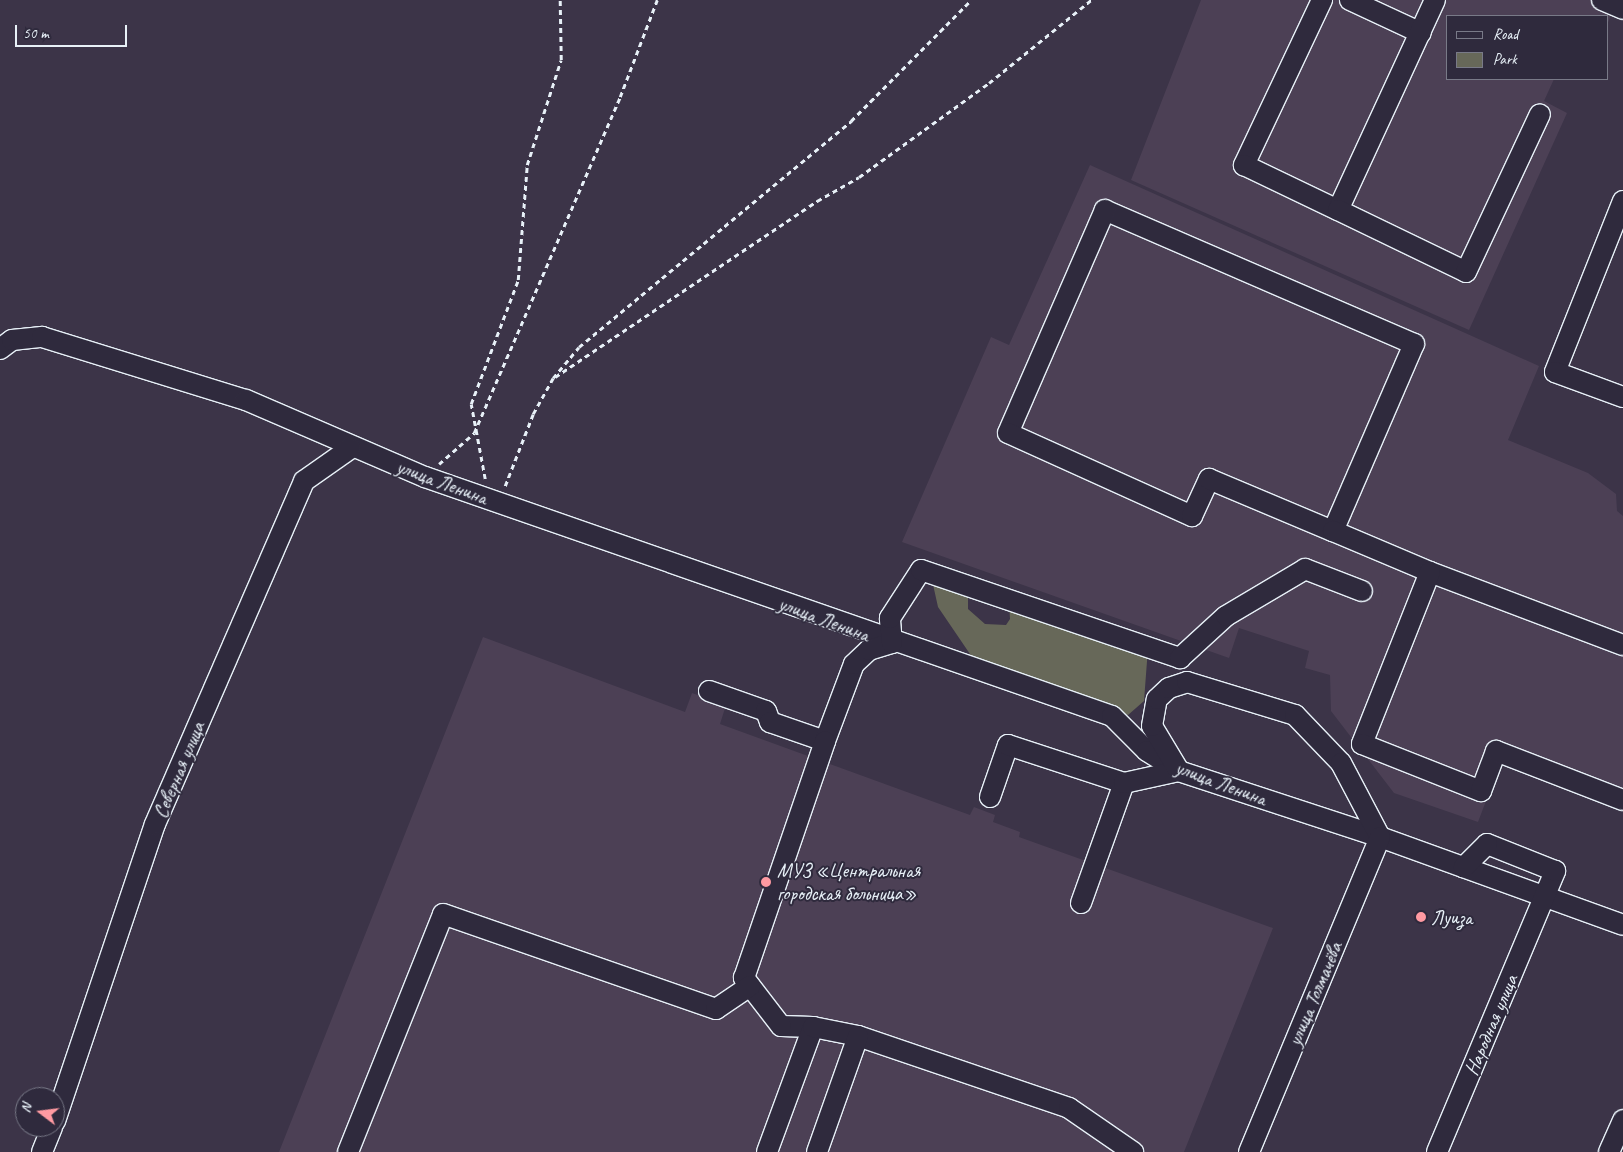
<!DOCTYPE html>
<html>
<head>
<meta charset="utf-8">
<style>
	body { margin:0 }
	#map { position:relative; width:1623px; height:1152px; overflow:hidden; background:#3c3448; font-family:Caveat,sans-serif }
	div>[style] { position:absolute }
	.built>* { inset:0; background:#4c4055 }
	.green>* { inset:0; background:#676859 }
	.path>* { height:2.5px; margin-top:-1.25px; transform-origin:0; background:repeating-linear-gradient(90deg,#e8f1f8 0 5px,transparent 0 9px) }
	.roads { filter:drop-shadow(1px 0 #e8f1f8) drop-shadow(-1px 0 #e8f1f8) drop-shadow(0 1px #e8f1f8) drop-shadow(0 -1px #e8f1f8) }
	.minor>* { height:20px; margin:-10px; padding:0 10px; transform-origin:10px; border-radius:10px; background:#2f2a3d }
	.dots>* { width:14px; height:14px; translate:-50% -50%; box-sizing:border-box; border:2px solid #2f2a3d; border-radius:50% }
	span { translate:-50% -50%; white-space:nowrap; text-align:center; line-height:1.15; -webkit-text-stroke:4px #2f2a3d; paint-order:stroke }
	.street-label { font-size:20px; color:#e8f1f8 }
	.poi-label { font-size:20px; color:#e8f1f8 }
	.left { translate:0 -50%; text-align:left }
	.legend { position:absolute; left:1446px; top:15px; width:162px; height:65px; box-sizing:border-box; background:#2f2a3d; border:1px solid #797a88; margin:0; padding:6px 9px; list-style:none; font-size:15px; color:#e8f1f8 }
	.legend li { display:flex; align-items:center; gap:10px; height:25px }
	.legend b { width:25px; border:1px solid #797a88 }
	.north { position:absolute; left:15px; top:1087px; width:50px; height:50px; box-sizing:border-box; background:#2f2a3d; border:1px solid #797a88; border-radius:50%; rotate:285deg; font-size:14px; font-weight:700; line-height:20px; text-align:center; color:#e8f1f8 }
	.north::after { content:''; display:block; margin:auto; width:18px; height:22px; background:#ff9aa2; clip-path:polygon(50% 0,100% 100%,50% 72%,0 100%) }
	.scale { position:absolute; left:15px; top:25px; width:112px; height:22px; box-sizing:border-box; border:2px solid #e8f1f8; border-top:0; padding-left:6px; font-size:15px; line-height:18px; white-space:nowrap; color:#e8f1f8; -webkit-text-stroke:4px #2f2a3d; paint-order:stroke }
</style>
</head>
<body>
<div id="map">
	<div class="built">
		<div style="clip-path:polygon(1201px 0,1617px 0,1607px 25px,1607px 16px,1447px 16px,1447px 79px,1554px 79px,1544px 101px,1567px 113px,1469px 330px,1131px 180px)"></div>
		<div style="clip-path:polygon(1090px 165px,1539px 366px,1508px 440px,1588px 473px,1616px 494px,1617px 511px,1623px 516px,1623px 789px,1507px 746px,1478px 822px,1394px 793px,1331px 711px,1330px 675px,1305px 668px,1309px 651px,1239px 628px,1229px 658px,902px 542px,991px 337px,1009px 345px)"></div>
		<div style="clip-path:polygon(483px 637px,685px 712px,692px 693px,726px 705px,720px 724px,970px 815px,974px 807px,995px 815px,993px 822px,1020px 832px,1019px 837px,1273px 928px,1184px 1152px,279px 1152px)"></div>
	</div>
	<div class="green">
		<div style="clip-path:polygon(932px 580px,968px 590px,968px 609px,985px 624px,1006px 625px,1010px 619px,1009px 604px,1148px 648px,1144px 701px,1128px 715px,992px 671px,972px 657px,938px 607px)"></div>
	</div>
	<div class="path">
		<div style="left:555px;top:377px;width:316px;rotate:-33.9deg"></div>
		<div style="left:817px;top:201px;width:48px;rotate:-29.7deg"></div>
		<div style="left:859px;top:177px;width:160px;rotate:-35.9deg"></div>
		<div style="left:989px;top:83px;width:132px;rotate:-39.1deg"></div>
		<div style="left:439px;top:464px;width:47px;rotate:-41.5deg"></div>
		<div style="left:474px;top:433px;width:366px;rotate:-66.5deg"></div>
		<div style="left:620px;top:97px;width:104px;rotate:-69.1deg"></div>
		<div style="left:485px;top:479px;width:76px;rotate:-100.6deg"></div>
		<div style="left:471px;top:404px;width:133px;rotate:-69.2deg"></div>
		<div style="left:518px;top:280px;width:115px;rotate:-85.5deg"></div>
		<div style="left:527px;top:165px;width:110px;rotate:-72.1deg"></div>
		<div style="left:561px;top:60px;width:60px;rotate:-91deg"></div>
		<div style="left:505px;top:486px;width:77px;rotate:-68.7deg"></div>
		<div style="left:533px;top:414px;width:41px;rotate:-60.9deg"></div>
		<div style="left:553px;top:378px;width:40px;rotate:-50deg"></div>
		<div style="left:579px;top:347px;width:354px;rotate:-39.7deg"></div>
		<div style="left:851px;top:121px;width:170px;rotate:-45.2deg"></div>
	</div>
	<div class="roads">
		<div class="minor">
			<div style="left:1322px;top:0;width:183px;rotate:115.3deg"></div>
			<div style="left:1244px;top:165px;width:104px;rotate:25.6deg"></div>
			<div style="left:1350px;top:0;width:78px;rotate:24.9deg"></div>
			<div style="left:1435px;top:0;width:231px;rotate:114.8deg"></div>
			<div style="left:1338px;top:210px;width:142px;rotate:25.8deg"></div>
			<div style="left:1466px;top:272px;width:174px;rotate:-64.9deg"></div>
			<div style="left:1602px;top:0;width:23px;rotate:23deg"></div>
			<div style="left:1623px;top:201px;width:184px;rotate:111.7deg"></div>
			<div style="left:1555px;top:372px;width:72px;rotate:20.2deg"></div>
			<div style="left:0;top:349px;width:15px;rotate:-37deg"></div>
			<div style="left:12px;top:340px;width:30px;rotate:-6deg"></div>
			<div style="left:42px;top:337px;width:214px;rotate:17.2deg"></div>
			<div style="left:246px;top:400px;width:195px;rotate:23.3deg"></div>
			<div style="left:425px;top:477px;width:727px;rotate:19.18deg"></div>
			<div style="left:1112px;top:716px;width:49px;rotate:45deg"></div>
			<div style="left:1147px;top:751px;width:38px;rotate:32deg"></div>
			<div style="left:1179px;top:771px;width:212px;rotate:18.2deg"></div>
			<div style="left:1380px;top:837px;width:258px;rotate:19.9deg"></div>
			<div style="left:1333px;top:531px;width:204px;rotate:-66.6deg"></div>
			<div style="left:1414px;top:344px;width:337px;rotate:-156.6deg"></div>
			<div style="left:1105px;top:210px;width:243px;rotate:113.5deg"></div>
			<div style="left:1008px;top:433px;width:202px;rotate:24.3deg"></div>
			<div style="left:1192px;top:516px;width:41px;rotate:-65.3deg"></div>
			<div style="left:1209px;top:479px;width:134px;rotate:22.8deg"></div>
			<div style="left:1333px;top:531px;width:105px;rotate:22.9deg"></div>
			<div style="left:1623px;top:645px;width:206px;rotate:-159.3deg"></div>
			<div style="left:1430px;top:572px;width:185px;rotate:111.6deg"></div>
			<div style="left:1362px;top:744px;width:128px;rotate:21.6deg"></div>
			<div style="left:1481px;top:791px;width:43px;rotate:-69.4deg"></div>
			<div style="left:1496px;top:751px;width:136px;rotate:21.1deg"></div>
			<div style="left:709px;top:691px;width:60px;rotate:19.3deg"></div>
			<div style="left:766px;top:711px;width:12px;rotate:70deg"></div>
			<div style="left:770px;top:722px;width:58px;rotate:19.1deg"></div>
			<div style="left:825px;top:741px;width:82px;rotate:-69.4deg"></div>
			<div style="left:854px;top:664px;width:21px;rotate:-43deg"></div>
			<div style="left:869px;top:650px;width:24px;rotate:-17deg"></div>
			<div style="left:892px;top:643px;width:25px;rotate:-95deg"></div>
			<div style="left:890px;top:618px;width:57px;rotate:-57.1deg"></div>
			<div style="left:921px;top:570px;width:274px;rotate:18.8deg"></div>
			<div style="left:1180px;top:658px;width:62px;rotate:-42.4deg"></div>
			<div style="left:1226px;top:616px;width:92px;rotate:-30.7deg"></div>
			<div style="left:1305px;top:569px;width:61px;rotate:21.1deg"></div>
			<div style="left:990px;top:797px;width:55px;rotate:-70.9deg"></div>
			<div style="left:1008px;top:745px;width:122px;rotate:18.1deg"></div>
			<div style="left:1081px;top:903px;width:127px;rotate:-70.3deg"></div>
			<div style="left:1124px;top:783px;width:56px;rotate:-12.3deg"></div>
			<div style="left:1179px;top:771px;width:52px;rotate:-121deg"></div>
			<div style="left:1152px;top:726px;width:27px;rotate:-80deg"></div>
			<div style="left:1157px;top:699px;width:16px;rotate:-43deg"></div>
			<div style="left:1169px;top:688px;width:19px;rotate:-18deg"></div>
			<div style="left:1187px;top:682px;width:113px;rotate:17deg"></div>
			<div style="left:1295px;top:715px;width:66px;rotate:46.2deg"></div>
			<div style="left:1341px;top:763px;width:84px;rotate:62.2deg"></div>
			<div style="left:813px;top:1027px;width:32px;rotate:-178deg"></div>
			<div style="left:781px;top:1026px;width:61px;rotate:-127.6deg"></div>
			<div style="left:744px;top:978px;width:250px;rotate:-71.1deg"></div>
			<div style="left:55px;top:1121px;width:313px;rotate:-71.4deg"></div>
			<div style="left:155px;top:824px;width:374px;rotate:-66.5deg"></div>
			<div style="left:304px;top:481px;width:57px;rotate:-35.1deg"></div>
			<div style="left:42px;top:1152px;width:27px;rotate:-68deg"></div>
			<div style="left:348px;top:1152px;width:256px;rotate:-68.2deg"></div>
			<div style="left:443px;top:914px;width:289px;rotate:19.2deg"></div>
			<div style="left:716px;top:1009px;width:41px;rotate:-34.1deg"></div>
			<div style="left:767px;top:1152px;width:133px;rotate:-69.8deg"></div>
			<div style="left:813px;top:1027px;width:46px;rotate:11.3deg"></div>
			<div style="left:858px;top:1036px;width:223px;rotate:18.8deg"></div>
			<div style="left:1069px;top:1108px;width:78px;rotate:34.5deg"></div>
			<div style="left:817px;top:1152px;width:123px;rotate:-70.5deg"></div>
			<div style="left:1249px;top:1152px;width:341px;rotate:-67.4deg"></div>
			<div style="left:1437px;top:1152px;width:305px;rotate:-67.2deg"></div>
			<div style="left:1555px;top:871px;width:73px;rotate:-158.3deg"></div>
			<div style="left:1487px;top:844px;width:33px;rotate:135deg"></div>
			<div style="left:1609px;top:1152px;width:35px;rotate:-66deg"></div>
		</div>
	</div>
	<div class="dots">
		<div style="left:766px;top:882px;background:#ff9aa2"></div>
		<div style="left:1421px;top:917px;background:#ff9aa2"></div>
	</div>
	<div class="street-label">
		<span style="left:442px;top:482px;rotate:20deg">улица Ленина</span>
		<span style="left:824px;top:619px;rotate:20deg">улица Ленина</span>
		<span style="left:179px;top:770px;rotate:-67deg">Северная улица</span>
		<span style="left:1221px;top:783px;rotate:20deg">улица Ленина</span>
		<span style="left:1315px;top:994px;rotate:-67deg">улица Толмачёва</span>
		<span style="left:1491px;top:1025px;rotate:-67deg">Народная улица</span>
	</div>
	<div class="poi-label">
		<span class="left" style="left:777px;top:882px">МУЗ «Центральная<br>городская больница»</span>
		<span class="left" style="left:1431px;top:917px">Луиза</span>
	</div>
	<ul class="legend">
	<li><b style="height:6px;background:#2f2a3d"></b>Road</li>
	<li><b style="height:14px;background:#676859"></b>Park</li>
	</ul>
	<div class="north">N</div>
	<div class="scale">50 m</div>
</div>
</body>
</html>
